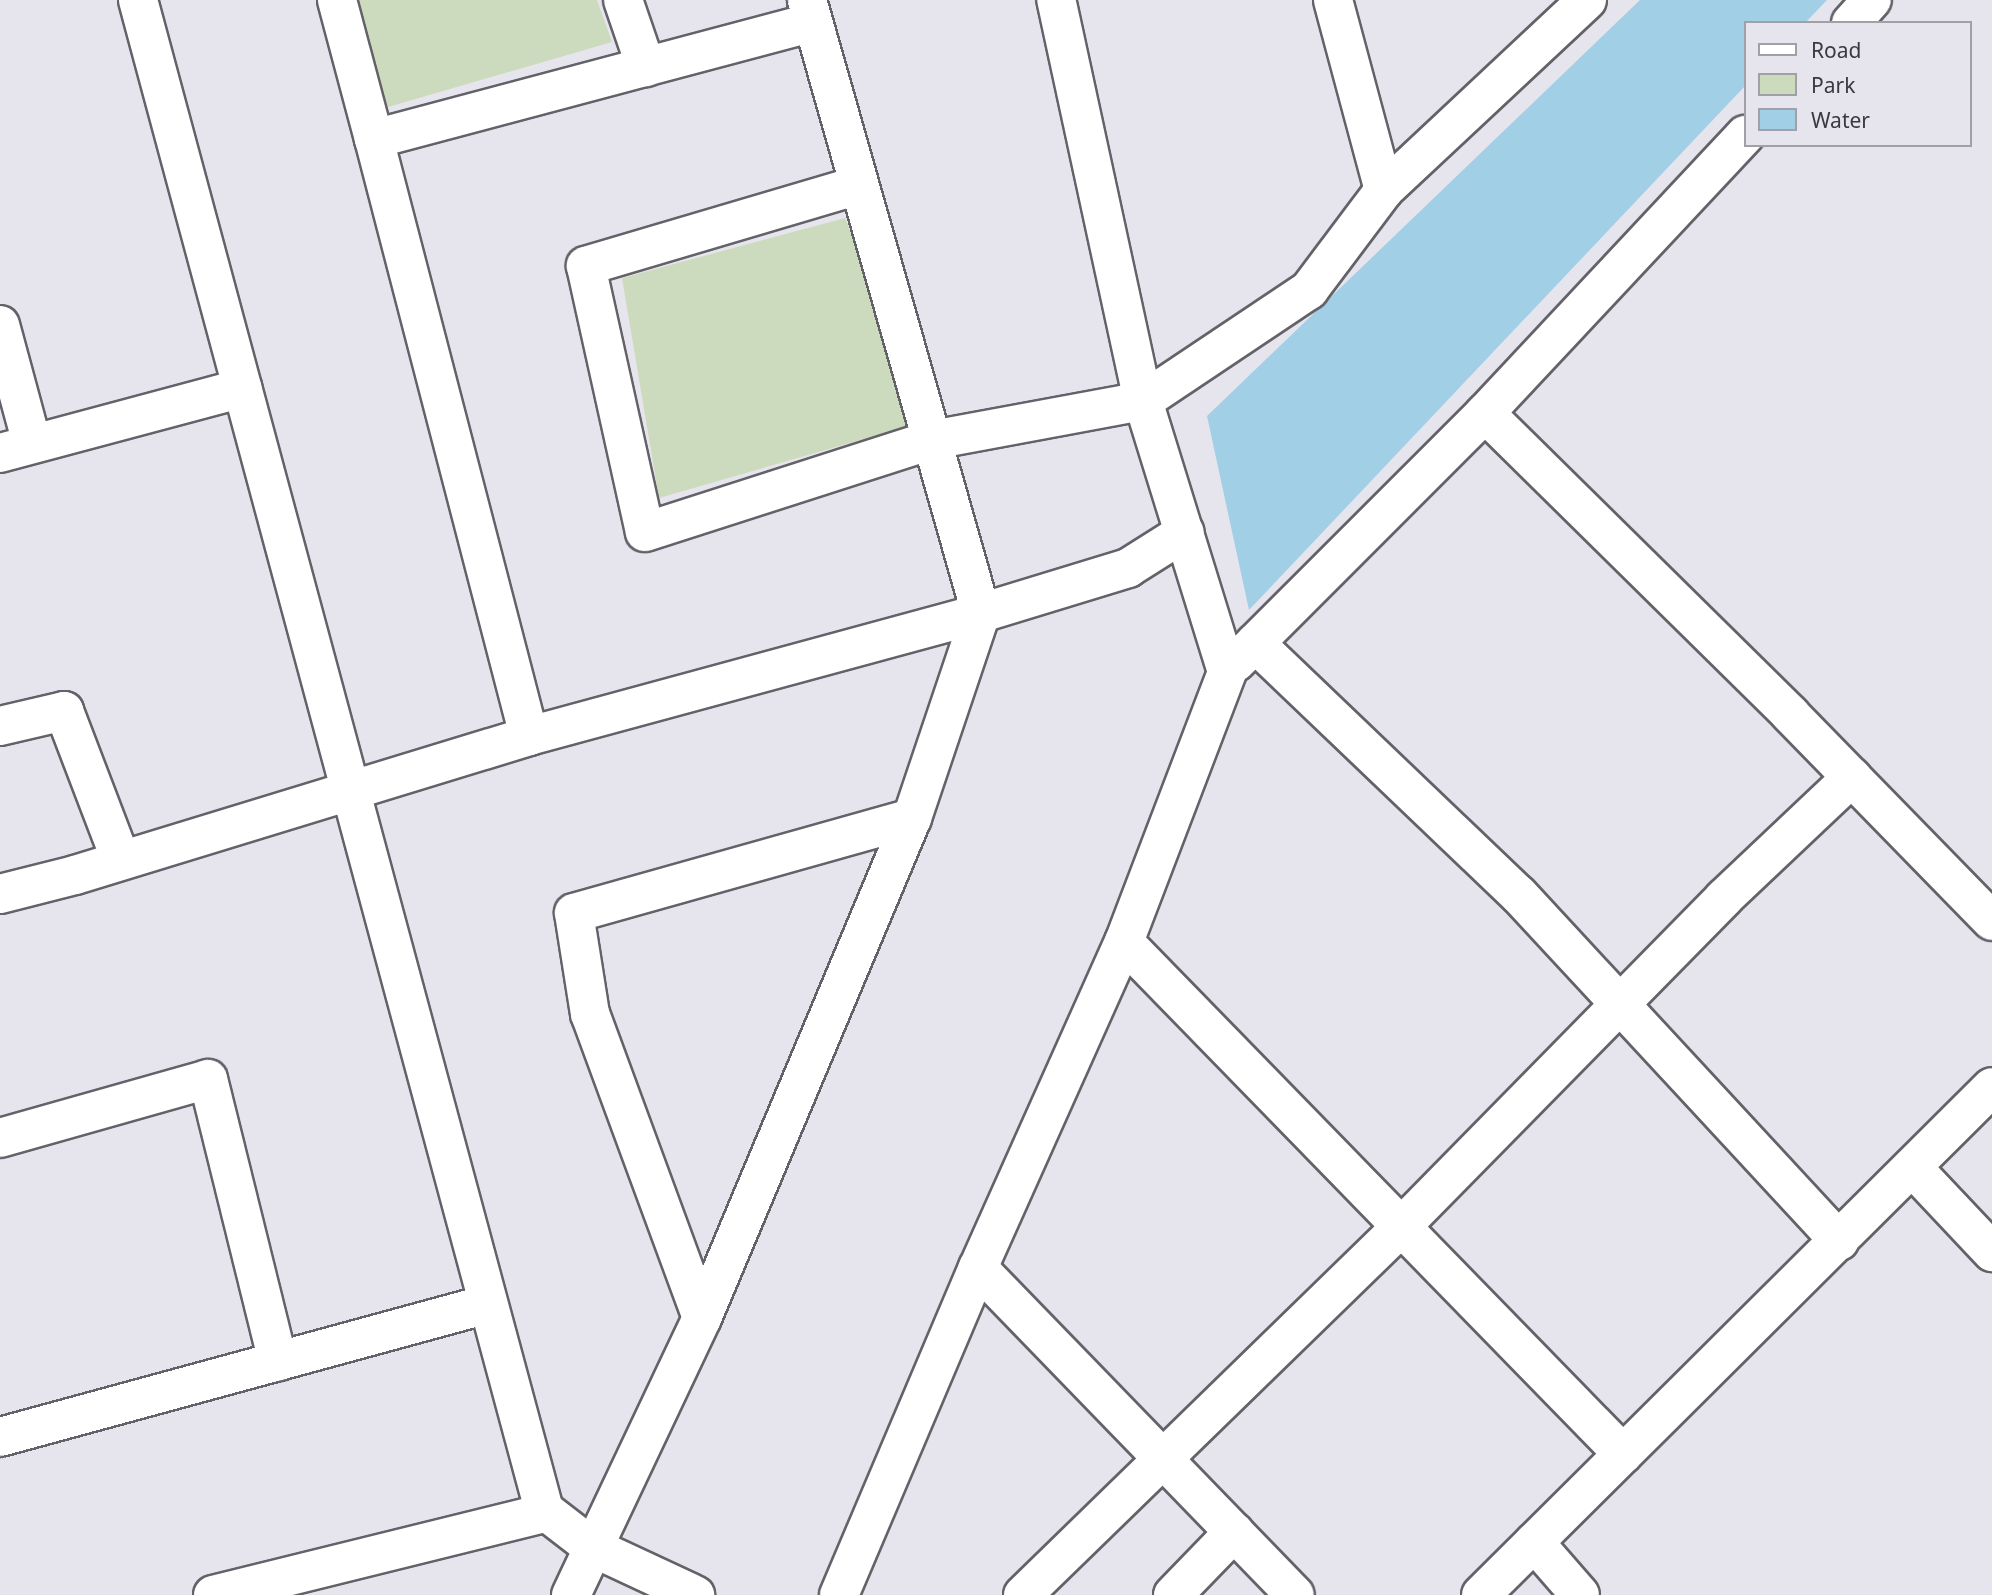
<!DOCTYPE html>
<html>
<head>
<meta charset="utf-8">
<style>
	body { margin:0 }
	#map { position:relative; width:1992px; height:1595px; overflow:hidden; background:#e6e4ed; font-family:"Noto Sans",sans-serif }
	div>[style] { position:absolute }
	.green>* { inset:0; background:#ccdbbd }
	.water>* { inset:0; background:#a1cfe6 }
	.roads { filter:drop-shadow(2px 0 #646269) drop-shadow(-2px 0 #646269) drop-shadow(0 2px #646269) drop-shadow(0 -2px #646269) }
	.minor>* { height:38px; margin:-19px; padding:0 19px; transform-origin:19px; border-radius:19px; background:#fff }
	span { translate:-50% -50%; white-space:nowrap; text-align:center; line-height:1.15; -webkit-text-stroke:6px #e6e4ed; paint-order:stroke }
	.legend { position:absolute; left:1744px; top:21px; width:228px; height:126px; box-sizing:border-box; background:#e6e4ed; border:2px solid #a1a0a6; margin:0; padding:9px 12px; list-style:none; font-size:21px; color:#3a393c }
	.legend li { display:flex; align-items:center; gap:14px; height:35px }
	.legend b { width:35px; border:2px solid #a1a0a6 }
</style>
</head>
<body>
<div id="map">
	<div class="green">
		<div style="clip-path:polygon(348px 0,597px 0,612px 42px,388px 107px)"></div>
		<div style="clip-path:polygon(845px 218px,926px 421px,659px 498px,622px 278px)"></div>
	</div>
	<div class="water">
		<div style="clip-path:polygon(1640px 0,1827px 0,1805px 23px,1745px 23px,1745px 86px,1249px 610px,1207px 416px)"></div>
	</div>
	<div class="roads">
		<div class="minor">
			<div style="left:138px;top:0;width:1564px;rotate:74.95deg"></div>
			<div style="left:544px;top:1510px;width:61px;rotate:37.6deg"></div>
			<div style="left:592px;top:1547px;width:114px;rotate:25deg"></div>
			<div style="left:337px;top:0;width:144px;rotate:75.1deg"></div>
			<div style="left:623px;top:0;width:71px;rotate:71.1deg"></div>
			<div style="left:1333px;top:0;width:197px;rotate:75deg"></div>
			<div style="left:1384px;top:190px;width:278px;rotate:-43.1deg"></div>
			<div style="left:1851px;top:23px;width:31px;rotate:-48deg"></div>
			<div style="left:859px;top:185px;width:285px;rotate:163.5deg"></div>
			<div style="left:586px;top:266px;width:272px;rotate:77.5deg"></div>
			<div style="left:645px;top:532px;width:301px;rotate:-17.8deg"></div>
			<div style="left:932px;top:440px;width:215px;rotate:-10.5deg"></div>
			<div style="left:1143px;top:401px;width:200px;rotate:-33.8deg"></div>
			<div style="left:1309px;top:290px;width:125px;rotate:-53.1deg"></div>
			<div style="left:0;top:325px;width:123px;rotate:74.9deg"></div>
			<div style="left:1485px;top:413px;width:429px;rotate:44.6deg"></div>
			<div style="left:1790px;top:714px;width:289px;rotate:45.7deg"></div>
			<div style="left:0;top:453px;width:251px;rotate:-15deg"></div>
			<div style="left:1255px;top:643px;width:364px;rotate:43.7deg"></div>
			<div style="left:1518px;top:894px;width:473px;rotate:47.2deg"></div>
			<div style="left:1236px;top:662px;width:352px;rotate:-45deg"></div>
			<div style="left:1485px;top:413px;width:381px;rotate:-46.9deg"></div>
			<div style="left:0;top:726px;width:66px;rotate:-13.2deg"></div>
			<div style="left:64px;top:711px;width:160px;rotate:69.1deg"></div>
			<div style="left:529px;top:736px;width:617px;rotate:-104.55deg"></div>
			<div style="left:374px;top:139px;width:454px;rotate:-14.9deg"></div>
			<div style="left:0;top:894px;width:77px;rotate:-14.2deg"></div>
			<div style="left:75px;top:875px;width:475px;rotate:-17deg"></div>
			<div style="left:529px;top:736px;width:468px;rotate:-15.2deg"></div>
			<div style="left:981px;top:613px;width:154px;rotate:-17deg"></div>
			<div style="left:1128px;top:568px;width:67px;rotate:-32.3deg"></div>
			<div style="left:1124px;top:942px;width:715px;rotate:45.74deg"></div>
			<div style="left:1623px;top:1454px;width:520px;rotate:-44.84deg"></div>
			<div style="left:0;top:1138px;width:216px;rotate:-15.8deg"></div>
			<div style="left:208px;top:1079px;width:291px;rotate:76.1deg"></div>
			<div style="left:1912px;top:1167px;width:117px;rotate:46.7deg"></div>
			<div style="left:978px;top:1268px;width:455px;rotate:45.9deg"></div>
			<div style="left:702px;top:1318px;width:324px;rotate:-110.2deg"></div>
			<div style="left:590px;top:1014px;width:102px;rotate:-99deg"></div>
			<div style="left:574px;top:913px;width:351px;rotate:-15.7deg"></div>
			<div style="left:0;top:1437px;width:506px;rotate:-15.25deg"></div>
			<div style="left:1534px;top:1542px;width:70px;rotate:49deg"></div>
			<div style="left:213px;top:1595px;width:341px;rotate:-13.9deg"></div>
			<div style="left:544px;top:1513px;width:3px;rotate:-90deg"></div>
			<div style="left:571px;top:1595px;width:306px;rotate:-64.7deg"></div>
			<div style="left:702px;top:1318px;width:542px;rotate:-67.22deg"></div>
			<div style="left:912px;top:818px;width:216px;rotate:-71.4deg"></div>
			<div style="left:981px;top:613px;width:637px;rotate:-105.85deg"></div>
			<div style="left:839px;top:1595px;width:355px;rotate:-67deg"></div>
			<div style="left:978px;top:1268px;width:357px;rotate:-65.9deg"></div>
			<div style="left:1124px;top:942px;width:289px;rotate:-69.1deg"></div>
			<div style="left:1227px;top:672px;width:284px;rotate:-107.2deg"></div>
			<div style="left:1143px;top:401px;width:410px;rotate:-102.2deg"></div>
			<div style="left:1023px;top:1595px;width:526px;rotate:-44.23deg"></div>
			<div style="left:1400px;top:1228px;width:462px;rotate:-45.5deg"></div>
			<div style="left:1724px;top:898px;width:176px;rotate:-43.4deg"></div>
			<div style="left:1173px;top:1595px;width:88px;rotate:-45.9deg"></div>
			<div style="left:1481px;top:1595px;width:200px;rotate:-44.8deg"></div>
		</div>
	</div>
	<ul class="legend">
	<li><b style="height:9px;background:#fff"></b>Road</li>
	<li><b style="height:19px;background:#ccdbbd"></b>Park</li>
	<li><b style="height:19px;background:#a1cfe6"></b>Water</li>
	</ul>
</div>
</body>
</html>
